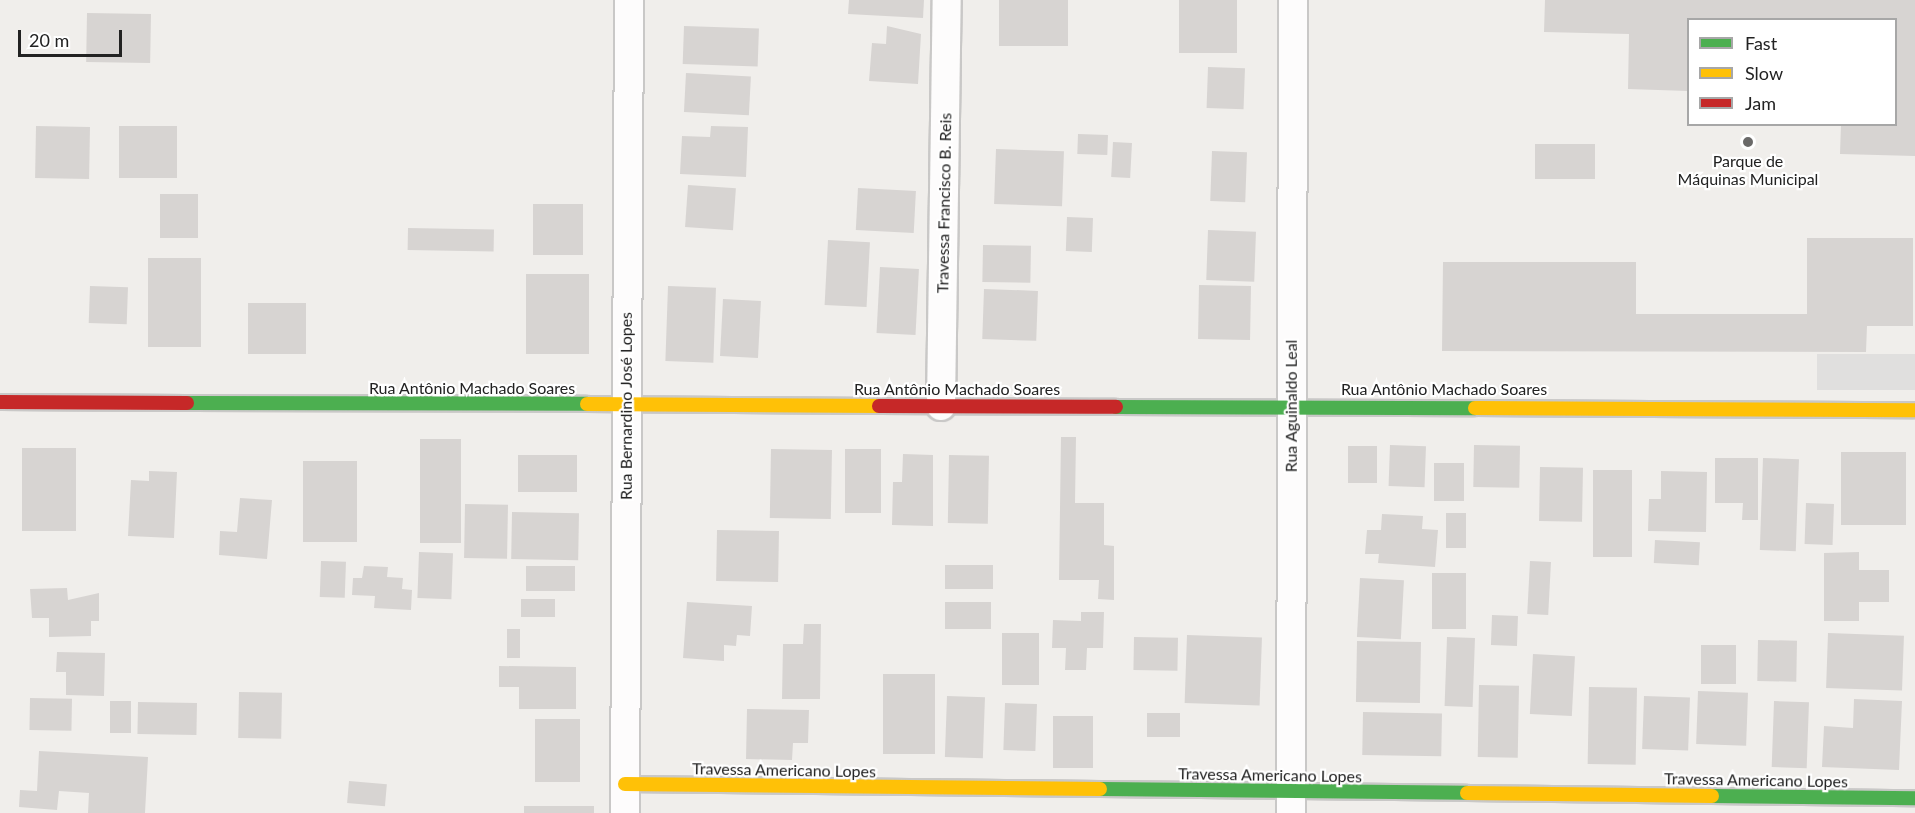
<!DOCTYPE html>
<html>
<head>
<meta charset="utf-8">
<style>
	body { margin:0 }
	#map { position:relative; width:1915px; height:813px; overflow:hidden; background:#f0eeeb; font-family:Lato,sans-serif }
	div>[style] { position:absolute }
	.parking>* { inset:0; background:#e0dfde; transform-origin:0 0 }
	.building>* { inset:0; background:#d7d4d2; transform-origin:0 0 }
	.roads { filter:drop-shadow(2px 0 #c9c8c7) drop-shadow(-2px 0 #c9c8c7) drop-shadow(0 2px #c9c8c7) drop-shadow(0 -2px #c9c8c7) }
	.street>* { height:28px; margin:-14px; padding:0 14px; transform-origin:14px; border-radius:14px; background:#fdfcfc }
	.fast>* { height:14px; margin:-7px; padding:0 7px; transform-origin:7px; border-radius:7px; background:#4caf50 }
	.slow>* { height:14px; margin:-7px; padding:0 7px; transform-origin:7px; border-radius:7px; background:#ffc107 }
	.jam>* { height:14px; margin:-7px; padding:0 7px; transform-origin:7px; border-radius:7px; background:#c62828 }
	.dots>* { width:16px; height:16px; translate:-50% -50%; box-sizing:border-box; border:3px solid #fff; border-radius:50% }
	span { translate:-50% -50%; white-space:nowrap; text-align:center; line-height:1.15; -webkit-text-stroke:4.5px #fff; paint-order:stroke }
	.poi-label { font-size:16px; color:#222 }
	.street-label { font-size:16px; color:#222 }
	.legend { position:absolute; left:1687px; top:18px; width:210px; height:108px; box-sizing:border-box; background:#fff; border:2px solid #a7a7a7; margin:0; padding:8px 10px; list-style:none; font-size:18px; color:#222 }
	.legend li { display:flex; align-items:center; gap:12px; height:30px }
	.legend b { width:30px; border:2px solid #a7a7a7 }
	.scale { position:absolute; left:18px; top:30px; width:104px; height:27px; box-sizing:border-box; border:3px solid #222; border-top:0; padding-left:8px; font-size:18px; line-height:21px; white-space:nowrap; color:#222; -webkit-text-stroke:4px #fff; paint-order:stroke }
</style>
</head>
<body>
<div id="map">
	<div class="parking">
		<div style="left:1817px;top:354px;width:98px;height:36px"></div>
	</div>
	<div class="building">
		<div style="clip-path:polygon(849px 0,924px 0,923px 18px,848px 14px)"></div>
		<div style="left:999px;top:0;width:69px;height:46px"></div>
		<div style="left:1179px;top:0;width:58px;height:53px"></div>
		<div style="clip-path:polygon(1545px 0,1915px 0,1915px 156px,1840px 154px,1841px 124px,1896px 124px,1896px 20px,1688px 20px,1688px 91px,1628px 89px,1629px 34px,1544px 32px)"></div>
		<div style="left:87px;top:13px;width:64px;height:49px;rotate:1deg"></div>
		<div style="left:684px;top:26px;width:75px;height:38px;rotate:2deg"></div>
		<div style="clip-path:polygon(887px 26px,921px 34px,918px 84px,869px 81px,872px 43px,886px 44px)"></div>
		<div style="left:1208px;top:67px;width:37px;height:41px;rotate:2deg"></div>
		<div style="left:686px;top:73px;width:65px;height:39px;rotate:3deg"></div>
		<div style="left:36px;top:126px;width:54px;height:52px;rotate:1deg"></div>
		<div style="left:119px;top:126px;width:58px;height:52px"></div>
		<div style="clip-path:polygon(711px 126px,748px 127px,746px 177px,680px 174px,682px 136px,710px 137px)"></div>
		<div style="left:1078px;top:134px;width:30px;height:20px;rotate:2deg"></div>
		<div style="left:1113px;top:142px;width:19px;height:35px;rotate:3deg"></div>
		<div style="left:1535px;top:144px;width:60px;height:35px"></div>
		<div style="left:996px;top:149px;width:68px;height:55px;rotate:2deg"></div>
		<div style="left:1212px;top:151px;width:35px;height:50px;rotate:2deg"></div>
		<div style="left:688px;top:185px;width:48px;height:42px;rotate:4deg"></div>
		<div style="left:858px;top:188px;width:58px;height:42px;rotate:3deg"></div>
		<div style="left:160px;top:194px;width:38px;height:44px"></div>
		<div style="left:533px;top:204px;width:50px;height:51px"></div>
		<div style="left:1067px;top:217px;width:26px;height:34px;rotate:2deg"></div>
		<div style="left:408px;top:228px;width:86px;height:22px;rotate:1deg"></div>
		<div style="left:1208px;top:230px;width:48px;height:50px;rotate:2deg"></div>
		<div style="clip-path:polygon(1807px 238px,1913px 238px,1913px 326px,1867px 326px,1866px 352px,1442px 351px,1443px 262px,1636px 262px,1636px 314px,1807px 314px)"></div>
		<div style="left:828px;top:240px;width:42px;height:65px;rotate:3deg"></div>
		<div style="left:983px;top:245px;width:48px;height:37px;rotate:1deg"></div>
		<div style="left:148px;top:258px;width:53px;height:89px"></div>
		<div style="left:880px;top:267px;width:39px;height:66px;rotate:3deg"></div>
		<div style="left:526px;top:274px;width:63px;height:80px"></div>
		<div style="left:1199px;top:285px;width:52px;height:54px;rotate:1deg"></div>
		<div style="left:90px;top:286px;width:38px;height:37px;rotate:2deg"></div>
		<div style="left:668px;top:286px;width:48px;height:75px;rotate:2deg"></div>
		<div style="left:984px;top:289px;width:54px;height:50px;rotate:2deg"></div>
		<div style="left:723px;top:299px;width:38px;height:57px;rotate:3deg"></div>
		<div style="left:248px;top:303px;width:58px;height:51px"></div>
		<div style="clip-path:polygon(1061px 437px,1076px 437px,1075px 503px,1104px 503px,1104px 545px,1114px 546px,1114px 600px,1098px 599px,1099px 580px,1059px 580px)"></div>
		<div style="left:420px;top:439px;width:41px;height:104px"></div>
		<div style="left:1390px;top:445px;width:36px;height:41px;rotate:2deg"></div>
		<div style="left:1474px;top:445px;width:46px;height:42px;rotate:1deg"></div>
		<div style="left:1348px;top:446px;width:29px;height:37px"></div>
		<div style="left:22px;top:448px;width:54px;height:83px"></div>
		<div style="left:771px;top:449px;width:61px;height:69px;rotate:1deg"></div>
		<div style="left:845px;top:449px;width:36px;height:64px"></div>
		<div style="left:1841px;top:452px;width:65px;height:73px"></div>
		<div style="clip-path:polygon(903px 454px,933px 455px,933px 526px,892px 525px,893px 482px,902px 482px)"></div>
		<div style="left:518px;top:455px;width:59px;height:37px"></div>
		<div style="left:949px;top:455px;width:40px;height:68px;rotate:1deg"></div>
		<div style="clip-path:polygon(1715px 458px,1758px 458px,1758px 520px,1742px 520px,1743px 503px,1715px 503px)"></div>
		<div style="left:1763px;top:458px;width:36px;height:92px;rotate:2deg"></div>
		<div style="left:303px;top:461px;width:54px;height:81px"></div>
		<div style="left:1434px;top:463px;width:30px;height:38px"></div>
		<div style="left:1540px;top:467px;width:43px;height:54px;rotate:1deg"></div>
		<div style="left:1593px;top:470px;width:39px;height:87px"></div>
		<div style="clip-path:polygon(149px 471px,177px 472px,174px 538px,128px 536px,131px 480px,149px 481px)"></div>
		<div style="clip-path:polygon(1661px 471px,1707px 472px,1706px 532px,1648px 531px,1649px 499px,1661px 499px)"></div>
		<div style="clip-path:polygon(240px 498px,272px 500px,267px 559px,219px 555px,220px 531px,237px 532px)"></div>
		<div style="left:1806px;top:503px;width:28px;height:41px;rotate:2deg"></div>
		<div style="left:465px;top:504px;width:43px;height:54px;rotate:1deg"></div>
		<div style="left:512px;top:512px;width:67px;height:47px;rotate:1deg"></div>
		<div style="left:1446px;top:513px;width:20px;height:35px"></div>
		<div style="clip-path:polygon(1382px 514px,1423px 516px,1422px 529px,1438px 530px,1435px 567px,1378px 563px,1379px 554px,1365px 554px,1367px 530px,1381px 530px)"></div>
		<div style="left:717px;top:530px;width:62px;height:51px;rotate:1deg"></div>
		<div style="left:1655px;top:540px;width:45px;height:23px;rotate:3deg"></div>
		<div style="left:419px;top:552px;width:34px;height:46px;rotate:2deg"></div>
		<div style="clip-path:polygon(1859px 552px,1859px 570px,1889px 570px,1889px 602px,1859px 602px,1859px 621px,1824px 621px,1824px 553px)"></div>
		<div style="left:321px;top:561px;width:25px;height:36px;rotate:2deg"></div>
		<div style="left:1530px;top:561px;width:21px;height:53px;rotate:3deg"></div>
		<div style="left:945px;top:565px;width:48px;height:24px"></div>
		<div style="clip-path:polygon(364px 566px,388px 567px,387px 577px,403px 578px,402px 589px,412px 590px,411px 610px,374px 608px,375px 596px,352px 595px,353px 578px,362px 578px)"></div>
		<div style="left:526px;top:566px;width:49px;height:25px"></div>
		<div style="left:1432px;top:573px;width:34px;height:56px"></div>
		<div style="left:1360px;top:578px;width:44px;height:59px;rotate:3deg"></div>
		<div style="clip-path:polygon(67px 588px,68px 600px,99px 593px,99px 621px,91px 621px,91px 636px,49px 637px,49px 618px,32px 618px,30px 589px)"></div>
		<div style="left:521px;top:599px;width:34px;height:18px"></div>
		<div style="clip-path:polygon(687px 602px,752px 606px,750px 636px,737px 635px,736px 646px,724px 645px,724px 661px,683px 658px)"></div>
		<div style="left:945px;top:602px;width:46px;height:27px"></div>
		<div style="clip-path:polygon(1081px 612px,1104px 612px,1103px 648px,1087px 648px,1086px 670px,1065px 670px,1066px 648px,1052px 648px,1053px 620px,1081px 621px)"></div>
		<div style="left:1492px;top:615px;width:26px;height:30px;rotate:2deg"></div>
		<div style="clip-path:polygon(804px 624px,821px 624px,820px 699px,782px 699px,783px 644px,803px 644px)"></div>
		<div style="left:507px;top:629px;width:13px;height:29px"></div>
		<div style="left:1002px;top:633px;width:37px;height:52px"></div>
		<div style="left:1828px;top:633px;width:76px;height:55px;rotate:2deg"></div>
		<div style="left:1187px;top:635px;width:75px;height:68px;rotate:2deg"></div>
		<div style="left:1134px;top:637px;width:44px;height:33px;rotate:1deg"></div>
		<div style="left:1447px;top:637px;width:28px;height:69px;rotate:2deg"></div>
		<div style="left:1758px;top:640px;width:39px;height:41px;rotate:1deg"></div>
		<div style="left:1357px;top:641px;width:64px;height:61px;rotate:1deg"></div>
		<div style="left:1701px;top:645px;width:35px;height:39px"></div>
		<div style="clip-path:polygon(57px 652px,105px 653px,104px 696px,66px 695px,66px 672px,56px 672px)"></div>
		<div style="left:1533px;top:654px;width:42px;height:60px;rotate:3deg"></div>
		<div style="clip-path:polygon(499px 666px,576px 667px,576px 709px,519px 709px,519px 687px,499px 687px)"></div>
		<div style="left:883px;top:674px;width:52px;height:80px"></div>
		<div style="left:1479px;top:685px;width:40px;height:72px;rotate:1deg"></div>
		<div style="left:1589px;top:687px;width:48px;height:77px;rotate:1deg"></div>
		<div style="left:1698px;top:691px;width:50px;height:53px;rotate:2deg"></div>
		<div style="left:239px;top:692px;width:43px;height:46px;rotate:1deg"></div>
		<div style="left:947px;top:696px;width:38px;height:61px;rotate:2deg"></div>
		<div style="left:1644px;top:696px;width:46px;height:53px;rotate:2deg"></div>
		<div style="left:30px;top:698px;width:42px;height:32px;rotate:1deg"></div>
		<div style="clip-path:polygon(1854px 699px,1902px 701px,1899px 770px,1822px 767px,1824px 726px,1853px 728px)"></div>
		<div style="left:110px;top:701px;width:21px;height:32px"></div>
		<div style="left:1774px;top:701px;width:35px;height:66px;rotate:2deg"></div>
		<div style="left:138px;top:702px;width:59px;height:32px;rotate:1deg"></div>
		<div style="left:1005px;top:703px;width:32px;height:47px;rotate:2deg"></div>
		<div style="clip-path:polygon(747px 709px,809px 710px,808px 743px,793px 743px,792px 760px,746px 759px)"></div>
		<div style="left:1363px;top:712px;width:79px;height:43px;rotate:1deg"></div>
		<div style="left:1147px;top:713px;width:33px;height:24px"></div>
		<div style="left:1053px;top:716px;width:40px;height:52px"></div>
		<div style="left:535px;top:719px;width:45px;height:63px"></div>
		<div style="clip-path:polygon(39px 751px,148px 757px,145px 813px,88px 813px,89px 793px,59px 791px,57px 810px,19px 807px,20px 790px,37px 791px)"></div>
		<div style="left:349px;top:781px;width:38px;height:22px;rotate:5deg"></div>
		<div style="left:524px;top:806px;width:70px;height:7px"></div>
	</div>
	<div class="roads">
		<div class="street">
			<div style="left:941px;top:406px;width:406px;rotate:-89.2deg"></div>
			<div style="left:625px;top:813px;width:813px;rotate:-89.72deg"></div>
			<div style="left:1291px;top:813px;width:813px;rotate:-89.86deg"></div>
		</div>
		<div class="fast">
			<div style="left:187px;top:403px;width:400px;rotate:0.1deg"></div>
			<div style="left:1116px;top:407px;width:359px;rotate:0.2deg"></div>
			<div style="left:1100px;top:789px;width:367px;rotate:0.6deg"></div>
			<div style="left:1712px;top:796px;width:203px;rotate:0.6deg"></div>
		</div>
		<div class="slow">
			<div style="left:587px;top:404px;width:292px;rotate:0.4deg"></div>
			<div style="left:1475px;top:408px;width:440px;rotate:0.3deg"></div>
			<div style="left:625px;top:784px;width:475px;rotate:0.6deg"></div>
			<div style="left:1467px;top:793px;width:245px;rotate:0.7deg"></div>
		</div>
		<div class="jam">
			<div style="left:0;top:402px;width:187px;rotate:0.3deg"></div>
			<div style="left:879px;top:406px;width:237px;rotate:0.2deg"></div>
		</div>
	</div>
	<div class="dots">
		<div style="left:1748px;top:142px;background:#6a6968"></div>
	</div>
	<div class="poi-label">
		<span style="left:1748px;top:170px">Parque de<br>Máquinas Municipal</span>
	</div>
	<div class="street-label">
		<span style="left:944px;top:203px;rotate:-89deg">Travessa Francisco B. Reis</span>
		<span style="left:472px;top:388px">Rua Antônio Machado Soares</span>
		<span style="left:957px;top:389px">Rua Antônio Machado Soares</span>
		<span style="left:1444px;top:389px">Rua Antônio Machado Soares</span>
		<span style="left:626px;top:406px;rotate:-90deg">Rua Bernardino José Lopes</span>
		<span style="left:1291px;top:406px;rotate:-90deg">Rua Aguinaldo Leal</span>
		<span style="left:784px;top:770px;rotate:1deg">Travessa Americano Lopes</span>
		<span style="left:1270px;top:775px;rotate:1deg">Travessa Americano Lopes</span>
		<span style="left:1756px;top:780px;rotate:1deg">Travessa Americano Lopes</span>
	</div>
	<ul class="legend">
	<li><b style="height:8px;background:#4caf50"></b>Fast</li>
	<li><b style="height:8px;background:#ffc107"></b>Slow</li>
	<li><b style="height:8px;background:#c62828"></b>Jam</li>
	</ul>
	<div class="scale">20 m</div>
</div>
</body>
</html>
